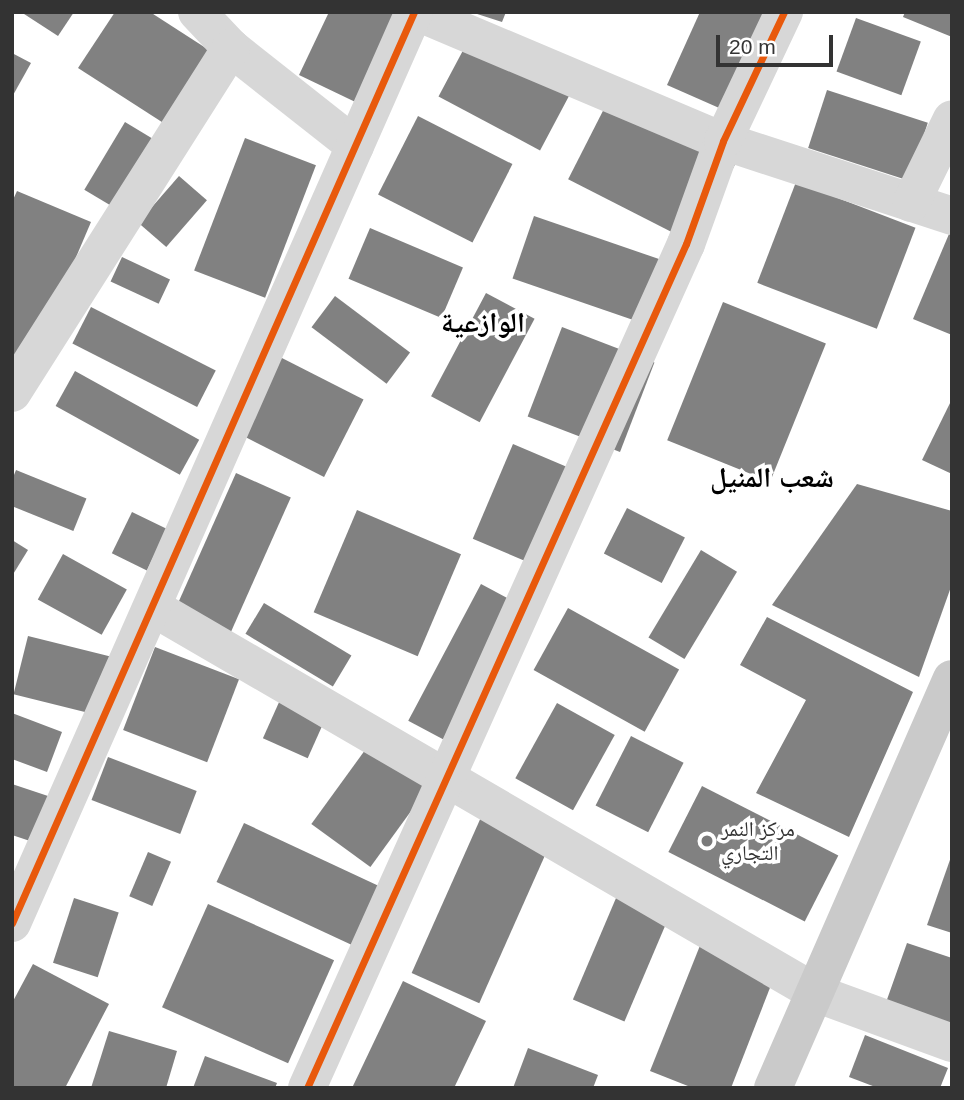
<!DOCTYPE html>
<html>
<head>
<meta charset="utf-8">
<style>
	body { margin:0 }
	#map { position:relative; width:964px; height:1100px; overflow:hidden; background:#fff; font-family:Arial,"Noto Naskh Arabic",sans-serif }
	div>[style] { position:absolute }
	.building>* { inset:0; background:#818181; transform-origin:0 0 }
	.minor>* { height:38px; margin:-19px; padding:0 19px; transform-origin:19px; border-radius:19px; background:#d7d7d7 }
	.major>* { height:38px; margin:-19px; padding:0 19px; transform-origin:19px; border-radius:19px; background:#cacaca }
	.cycleway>* { height:7px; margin:-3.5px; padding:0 3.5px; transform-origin:3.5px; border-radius:3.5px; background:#e8590c }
	.dots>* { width:19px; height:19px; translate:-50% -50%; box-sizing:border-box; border:4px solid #fff; border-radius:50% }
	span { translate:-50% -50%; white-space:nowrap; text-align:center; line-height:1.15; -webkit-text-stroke:7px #fff; paint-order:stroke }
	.poi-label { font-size:21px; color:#333 }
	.left { translate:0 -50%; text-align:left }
	.district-label { font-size:28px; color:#000; font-weight:700 }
	.frame { position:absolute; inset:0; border:14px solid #333; pointer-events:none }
	.scale { position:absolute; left:716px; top:35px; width:117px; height:32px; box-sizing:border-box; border:4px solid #333; border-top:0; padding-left:9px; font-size:21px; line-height:24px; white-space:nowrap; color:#333; -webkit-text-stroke:5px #fff; paint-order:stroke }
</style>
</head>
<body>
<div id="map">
	<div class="building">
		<div style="clip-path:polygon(21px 12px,74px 12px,58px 36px)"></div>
		<div style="clip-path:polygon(115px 12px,150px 12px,212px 52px,165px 124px,78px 68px)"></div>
		<div style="clip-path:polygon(329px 12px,416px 12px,370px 109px,299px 75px)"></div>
		<div style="clip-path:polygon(471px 12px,506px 12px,502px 22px)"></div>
		<div style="clip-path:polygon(700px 12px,800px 12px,751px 122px,667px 85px)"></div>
		<div style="clip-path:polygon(905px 12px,952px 12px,952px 37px,903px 17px)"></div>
		<div style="left:856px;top:18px;width:69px;height:57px;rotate:20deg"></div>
		<div style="left:477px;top:24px;width:115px;height:82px;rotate:28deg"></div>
		<div style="clip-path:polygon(12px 53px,31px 63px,12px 97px)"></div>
		<div style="left:827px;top:90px;width:106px;height:61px;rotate:18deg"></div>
		<div style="left:609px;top:99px;width:142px;height:90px;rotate:27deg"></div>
		<div style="left:418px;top:116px;width:106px;height:88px;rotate:27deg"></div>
		<div style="left:125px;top:122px;width:42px;height:79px;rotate:31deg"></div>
		<div style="left:245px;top:138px;width:76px;height:142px;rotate:21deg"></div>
		<div style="left:179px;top:176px;width:37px;height:62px;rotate:41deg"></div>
		<div style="left:796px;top:182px;width:128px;height:108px;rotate:21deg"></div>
		<div style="clip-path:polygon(17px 191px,91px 222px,28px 370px,12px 364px,12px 202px)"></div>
		<div style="left:534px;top:216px;width:150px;height:66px;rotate:19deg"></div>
		<div style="left:370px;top:228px;width:101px;height:55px;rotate:23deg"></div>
		<div style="clip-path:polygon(949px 234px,952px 235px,952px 335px,913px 319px)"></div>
		<div style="left:122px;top:257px;width:53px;height:27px;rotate:25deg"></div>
		<div style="left:486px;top:293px;width:55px;height:117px;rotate:28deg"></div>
		<div style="left:335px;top:296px;width:94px;height:39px;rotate:37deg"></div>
		<div style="left:723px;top:302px;width:111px;height:149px;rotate:22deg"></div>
		<div style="left:91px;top:307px;width:140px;height:41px;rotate:27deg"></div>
		<div style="left:562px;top:327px;width:99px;height:96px;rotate:21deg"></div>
		<div style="left:278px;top:356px;width:96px;height:87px;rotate:27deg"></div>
		<div style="left:75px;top:371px;width:142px;height:40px;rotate:29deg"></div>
		<div style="clip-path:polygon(952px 399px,952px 474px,922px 460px)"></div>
		<div style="left:513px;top:444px;width:85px;height:103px;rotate:23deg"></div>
		<div style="left:16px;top:470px;width:76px;height:35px;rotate:22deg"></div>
		<div style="left:236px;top:473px;width:60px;height:147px;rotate:24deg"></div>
		<div style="clip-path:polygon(857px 484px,952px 511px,952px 584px,919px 677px,772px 605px)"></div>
		<div style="left:627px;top:508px;width:65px;height:51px;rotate:27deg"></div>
		<div style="left:357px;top:510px;width:113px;height:111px;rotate:23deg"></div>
		<div style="left:132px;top:512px;width:39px;height:46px;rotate:26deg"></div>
		<div style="clip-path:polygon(12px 540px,28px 550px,12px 576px)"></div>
		<div style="left:701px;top:550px;width:42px;height:102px;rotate:31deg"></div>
		<div style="left:63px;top:554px;width:73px;height:52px;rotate:29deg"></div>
		<div style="left:481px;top:584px;width:41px;height:155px;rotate:28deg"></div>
		<div style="left:264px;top:603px;width:102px;height:36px;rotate:31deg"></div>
		<div style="left:568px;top:608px;width:127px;height:71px;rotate:29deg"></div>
		<div style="clip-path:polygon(767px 617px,913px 692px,849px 837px,756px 793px,806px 700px,740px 665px)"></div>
		<div style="left:28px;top:636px;width:86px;height:60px;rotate:14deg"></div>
		<div style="left:155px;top:647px;width:90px;height:89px;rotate:21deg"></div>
		<div style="left:280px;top:700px;width:49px;height:42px;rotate:24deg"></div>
		<div style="left:557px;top:703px;width:66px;height:86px;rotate:29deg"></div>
		<div style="clip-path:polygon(12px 713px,62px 732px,47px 772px,12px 759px)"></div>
		<div style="left:376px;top:735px;width:73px;height:110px;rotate:36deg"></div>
		<div style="left:631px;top:736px;width:59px;height:78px;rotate:27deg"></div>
		<div style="left:108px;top:757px;width:95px;height:46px;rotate:21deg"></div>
		<div style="clip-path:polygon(12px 784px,51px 797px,36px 843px,12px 835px)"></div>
		<div style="left:702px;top:786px;width:153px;height:74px;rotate:27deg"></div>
		<div style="left:482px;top:815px;width:74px;height:173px;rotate:24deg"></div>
		<div style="left:244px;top:823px;width:166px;height:65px;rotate:25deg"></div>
		<div style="left:148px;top:852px;width:25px;height:48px;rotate:23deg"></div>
		<div style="clip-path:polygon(951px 857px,952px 857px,952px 933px,927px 925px)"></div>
		<div style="left:619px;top:891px;width:56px;height:118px;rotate:23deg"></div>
		<div style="left:74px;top:898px;width:47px;height:68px;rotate:18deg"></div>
		<div style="left:208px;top:904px;width:138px;height:113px;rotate:24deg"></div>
		<div style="clip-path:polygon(705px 933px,780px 962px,731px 1088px,693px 1088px,650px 1071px)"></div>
		<div style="clip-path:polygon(907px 943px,952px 958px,952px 1031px,884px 1008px)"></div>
		<div style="clip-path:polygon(33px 964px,109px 1004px,65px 1088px,12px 1088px,12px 1003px)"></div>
		<div style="clip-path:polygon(403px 981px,486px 1021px,454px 1088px,352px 1088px)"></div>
		<div style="clip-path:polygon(109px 1031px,177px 1051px,166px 1088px,91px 1088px)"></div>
		<div style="clip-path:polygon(865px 1035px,948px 1068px,940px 1088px,878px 1088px,849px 1077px)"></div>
		<div style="clip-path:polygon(528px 1048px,598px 1075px,593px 1088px,513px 1088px)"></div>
		<div style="clip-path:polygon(205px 1056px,277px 1083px,275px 1088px,193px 1088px)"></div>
	</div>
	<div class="minor">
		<div style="left:197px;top:12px;width:50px;rotate:46.6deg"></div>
		<div style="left:231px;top:48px;width:158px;rotate:38.3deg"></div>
		<div style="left:417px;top:12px;width:332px;rotate:22.9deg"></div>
		<div style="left:723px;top:141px;width:241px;rotate:18.1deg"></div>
		<div style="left:911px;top:203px;width:93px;rotate:-64deg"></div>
		<div style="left:12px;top:393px;width:409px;rotate:-57.6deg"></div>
		<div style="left:152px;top:607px;width:770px;rotate:30.16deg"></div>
		<div style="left:818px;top:994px;width:143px;rotate:20.1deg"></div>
		<div style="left:12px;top:923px;width:996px;rotate:-66.19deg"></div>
		<div style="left:307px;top:1088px;width:925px;rotate:-65.82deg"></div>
		<div style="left:686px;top:244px;width:109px;rotate:-70.2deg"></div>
		<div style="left:723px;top:141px;width:143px;rotate:-64.7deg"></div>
	</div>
	<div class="major">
		<div style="left:773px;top:1088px;width:446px;rotate:-66.4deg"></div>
	</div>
	<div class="cycleway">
		<div style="left:12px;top:923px;width:996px;rotate:-66.19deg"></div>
		<div style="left:307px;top:1088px;width:925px;rotate:-65.82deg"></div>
		<div style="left:686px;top:244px;width:109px;rotate:-70.2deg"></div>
		<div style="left:723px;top:141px;width:143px;rotate:-64.7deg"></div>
	</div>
	<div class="dots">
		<div style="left:707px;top:841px;background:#7a7a7a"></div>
	</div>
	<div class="poi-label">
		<span class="left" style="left:721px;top:841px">مركز النمر<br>التجاري</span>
	</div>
	<div class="district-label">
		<span style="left:483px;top:323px">الوازعية</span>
		<span style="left:772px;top:478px">شعب المنيل</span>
	</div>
	<div class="frame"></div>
	<div class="scale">20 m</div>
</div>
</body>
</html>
